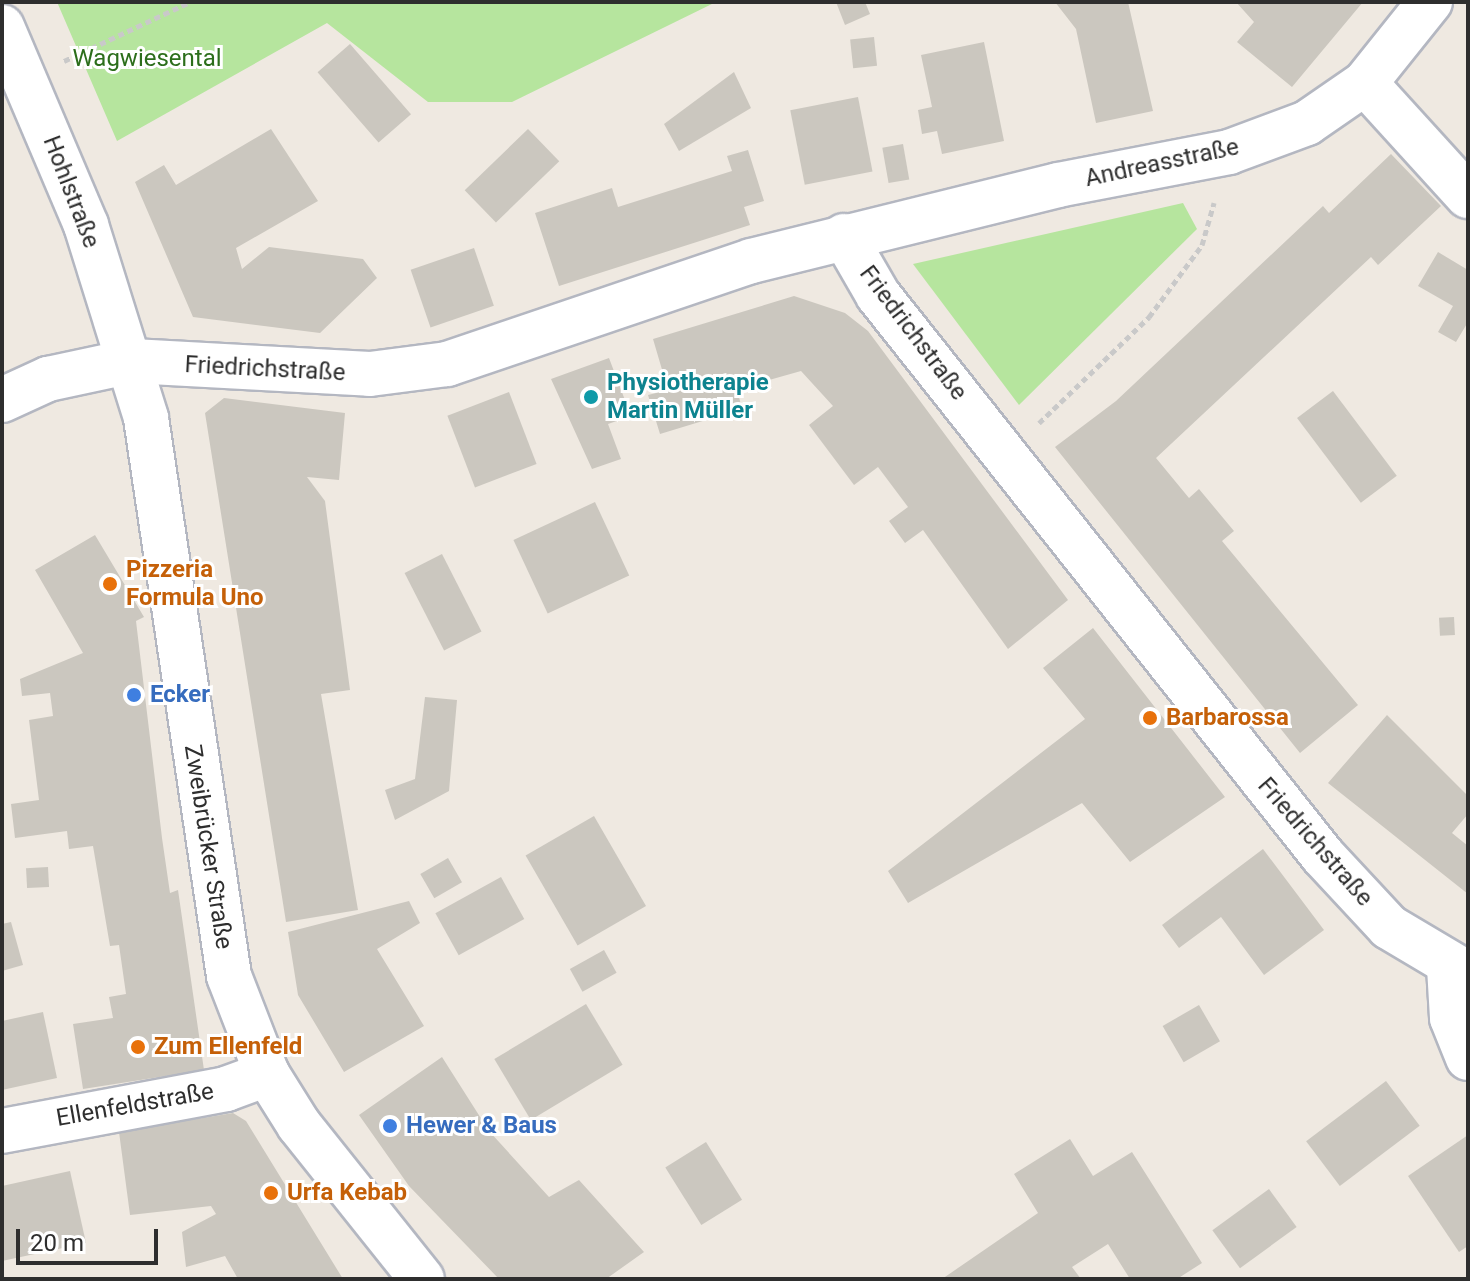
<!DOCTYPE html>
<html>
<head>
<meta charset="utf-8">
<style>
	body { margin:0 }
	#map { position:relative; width:1470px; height:1281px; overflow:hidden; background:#efe9e1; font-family:Roboto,sans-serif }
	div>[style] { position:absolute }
	.green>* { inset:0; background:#b6e59e }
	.building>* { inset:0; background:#cbc7bf; transform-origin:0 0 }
	.path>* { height:5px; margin-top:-2.5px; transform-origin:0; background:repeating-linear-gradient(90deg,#c9c9c9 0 6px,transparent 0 10px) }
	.roads { filter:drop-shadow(2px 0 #b4b7c1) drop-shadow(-2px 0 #b4b7c1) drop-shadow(0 2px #b4b7c1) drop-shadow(0 -2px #b4b7c1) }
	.street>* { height:44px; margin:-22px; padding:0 22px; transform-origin:22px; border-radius:22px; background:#fff }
	.secondary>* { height:44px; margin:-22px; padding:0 22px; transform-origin:22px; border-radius:22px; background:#fff }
	.dots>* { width:22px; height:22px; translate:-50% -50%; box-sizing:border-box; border:4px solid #fff; border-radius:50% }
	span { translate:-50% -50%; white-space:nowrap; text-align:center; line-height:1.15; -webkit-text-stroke:6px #fff; paint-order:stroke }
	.park-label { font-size:24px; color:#2c6e1b }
	.street-label { font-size:24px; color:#2e2e2e }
	.culture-label { font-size:24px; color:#0d838f; font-weight:700 }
	.left { translate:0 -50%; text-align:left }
	.food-label { font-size:24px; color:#c56008; font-weight:700 }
	.shop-label { font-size:24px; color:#366cbe; font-weight:700 }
	.frame { position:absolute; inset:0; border:4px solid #2e2e2e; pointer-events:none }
	.scale { position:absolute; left:16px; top:1229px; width:142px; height:36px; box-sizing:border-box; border:4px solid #2e2e2e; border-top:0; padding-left:10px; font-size:24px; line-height:28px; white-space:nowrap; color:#2e2e2e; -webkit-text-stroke:6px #fff; paint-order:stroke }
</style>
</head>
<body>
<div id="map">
	<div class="green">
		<div style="clip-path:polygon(57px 2px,716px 2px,512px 102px,428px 102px,327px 23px,117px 141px)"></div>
		<div style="clip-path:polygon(1183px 203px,1197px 229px,1019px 405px,913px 264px)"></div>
	</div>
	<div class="building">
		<div style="clip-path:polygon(836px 2px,865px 2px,870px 14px,845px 25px)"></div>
		<div style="clip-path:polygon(1055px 2px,1128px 2px,1153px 111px,1096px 123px,1076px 29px)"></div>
		<div style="clip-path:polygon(1236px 2px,1363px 2px,1292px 87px,1237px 42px,1254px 22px)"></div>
		<div style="left:874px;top:37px;width:29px;height:24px;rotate:84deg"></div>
		<div style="clip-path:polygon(984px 42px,1004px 141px,942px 154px,937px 131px,922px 134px,918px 110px,932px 107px,921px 55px)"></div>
		<div style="left:350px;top:44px;width:93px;height:43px;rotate:49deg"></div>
		<div style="clip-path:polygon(734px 72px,751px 108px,679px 151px,664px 124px)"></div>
		<div style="left:858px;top:97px;width:76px;height:69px;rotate:79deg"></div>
		<div style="clip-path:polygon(271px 129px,318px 201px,236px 248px,242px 269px,269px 247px,363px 259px,377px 278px,320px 333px,193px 317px,135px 182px,164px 165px,176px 185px)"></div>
		<div style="left:528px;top:129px;width:45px;height:88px;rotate:46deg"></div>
		<div style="left:903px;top:144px;width:36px;height:21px;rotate:80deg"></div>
		<div style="clip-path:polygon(748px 150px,764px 201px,744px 207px,750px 225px,559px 286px,535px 213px,612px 188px,618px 207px,732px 171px,727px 156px)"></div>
		<div style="clip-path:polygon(1391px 154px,1441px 206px,1378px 265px,1371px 257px,1156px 458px,1189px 498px,1199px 489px,1234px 531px,1222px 541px,1358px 705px,1300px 753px,1055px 447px,1116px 401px,1323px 206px,1329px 213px)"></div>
		<div style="left:474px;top:248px;width:61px;height:67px;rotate:71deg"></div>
		<div style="clip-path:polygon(1438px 252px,1468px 270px,1468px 322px,1456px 342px,1438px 332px,1453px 306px,1418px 286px)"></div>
		<div style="clip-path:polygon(794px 296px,845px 313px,868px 331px,1068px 600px,1008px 649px,923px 530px,905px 543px,889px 521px,908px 507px,878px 467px,854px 485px,809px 425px,833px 406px,801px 371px,737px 389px,742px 409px,660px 434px,648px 395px,668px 390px,653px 339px)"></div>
		<div style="clip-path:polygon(609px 358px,631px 416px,608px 424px,621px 459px,592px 469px,551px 379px)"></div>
		<div style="left:1333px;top:391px;width:106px;height:45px;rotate:53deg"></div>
		<div style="left:509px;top:392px;width:77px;height:66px;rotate:69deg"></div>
		<div style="clip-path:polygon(224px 398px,345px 413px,339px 480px,307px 477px,325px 501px,350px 690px,321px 694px,358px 910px,286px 922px,205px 413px)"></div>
		<div style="left:595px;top:502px;width:81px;height:90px;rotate:65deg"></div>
		<div style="clip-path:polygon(95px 535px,144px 617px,136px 621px,162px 838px,170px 893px,178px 890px,204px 1070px,83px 1089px,73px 1024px,113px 1018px,109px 997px,126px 994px,119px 945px,110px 946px,93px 846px,69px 849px,67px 831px,15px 838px,11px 804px,39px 800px,29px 720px,53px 716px,50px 693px,22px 696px,20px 679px,83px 653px,35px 570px)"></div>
		<div style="left:442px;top:554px;width:87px;height:42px;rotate:63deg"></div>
		<div style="left:1454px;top:617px;width:18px;height:15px;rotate:87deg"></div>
		<div style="clip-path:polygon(1093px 628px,1225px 797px,1130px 862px,1082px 803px,908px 903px,888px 871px,1085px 719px,1043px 668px)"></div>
		<div style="clip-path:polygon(425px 697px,457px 700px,449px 791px,395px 820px,385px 790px,415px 779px)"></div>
		<div style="clip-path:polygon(1387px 715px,1468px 796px,1468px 814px,1452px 833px,1468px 846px,1468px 894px,1328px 783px)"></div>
		<div style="left:594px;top:816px;width:104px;height:79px;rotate:60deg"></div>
		<div style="clip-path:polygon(1263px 849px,1324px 930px,1264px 975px,1221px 917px,1179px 948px,1162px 925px)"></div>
		<div style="left:448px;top:858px;width:28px;height:32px;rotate:60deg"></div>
		<div style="left:48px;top:867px;width:20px;height:22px;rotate:87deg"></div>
		<div style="left:501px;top:877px;width:48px;height:75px;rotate:61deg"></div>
		<div style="clip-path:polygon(409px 901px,420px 923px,377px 949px,424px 1026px,344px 1072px,298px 995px,288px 932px)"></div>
		<div style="clip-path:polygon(11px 922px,23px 965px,2px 971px,2px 924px)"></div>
		<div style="left:604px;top:950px;width:26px;height:39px;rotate:61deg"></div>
		<div style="left:586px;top:1004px;width:71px;height:107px;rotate:59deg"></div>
		<div style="left:1199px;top:1005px;width:42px;height:42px;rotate:60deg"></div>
		<div style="clip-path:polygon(43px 1012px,57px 1078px,2px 1090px,2px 1021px)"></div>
		<div style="clip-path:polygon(442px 1057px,489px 1131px,549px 1197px,579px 1180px,644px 1252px,606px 1279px,499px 1279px,409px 1186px,359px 1115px)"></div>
		<div style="left:1386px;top:1081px;width:56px;height:100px;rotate:53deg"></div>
		<div style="clip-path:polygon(233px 1113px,246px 1121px,343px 1279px,238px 1279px,225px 1256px,186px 1267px,182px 1232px,216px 1214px,211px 1206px,130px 1215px,119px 1132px)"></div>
		<div style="clip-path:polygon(1468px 1135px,1468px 1246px,1459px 1252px,1408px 1176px)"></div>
		<div style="clip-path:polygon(1070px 1139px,1093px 1176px,1132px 1152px,1202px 1263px,1177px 1279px,1130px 1279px,1108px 1244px,1072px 1267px,1081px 1279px,942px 1279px,1038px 1213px,1014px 1174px)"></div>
		<div style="left:706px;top:1142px;width:68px;height:48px;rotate:58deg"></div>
		<div style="clip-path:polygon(70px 1171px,86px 1243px,2px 1261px,2px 1186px)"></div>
		<div style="left:1269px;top:1189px;width:47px;height:70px;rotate:54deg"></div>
	</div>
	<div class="path">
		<div style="left:64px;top:61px;width:139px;rotate:-25.1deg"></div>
		<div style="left:1039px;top:423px;width:153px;rotate:-43.9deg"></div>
		<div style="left:1149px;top:317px;width:89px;rotate:-53.6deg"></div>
		<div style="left:1202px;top:245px;width:44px;rotate:-74.1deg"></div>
	</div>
	<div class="roads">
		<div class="street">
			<div style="left:1365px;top:83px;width:153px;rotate:47.7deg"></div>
			<div style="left:844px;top:236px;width:68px;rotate:60deg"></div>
			<div style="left:878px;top:295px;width:716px;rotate:51.58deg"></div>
			<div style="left:1323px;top:856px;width:97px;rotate:47.1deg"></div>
			<div style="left:1389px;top:927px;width:92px;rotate:30.7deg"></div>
			<div style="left:2px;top:400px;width:51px;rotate:-24.5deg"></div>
			<div style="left:48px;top:379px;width:86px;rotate:-12.1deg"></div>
			<div style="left:132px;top:361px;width:238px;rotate:3.1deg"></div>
			<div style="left:370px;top:374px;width:78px;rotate:-7.4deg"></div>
			<div style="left:447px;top:364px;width:321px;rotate:-18.7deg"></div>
			<div style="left:751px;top:261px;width:316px;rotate:-13.9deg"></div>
			<div style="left:1058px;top:185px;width:174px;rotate:-10.9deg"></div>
			<div style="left:1229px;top:152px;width:83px;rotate:-20.4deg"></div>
			<div style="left:1307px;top:123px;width:70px;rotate:-34.6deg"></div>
			<div style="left:1365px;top:83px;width:104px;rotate:-51.3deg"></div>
			<div style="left:1449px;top:967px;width:51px;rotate:86.6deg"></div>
			<div style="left:1452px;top:1018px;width:43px;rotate:68.2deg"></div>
			<div style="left:2px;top:1131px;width:228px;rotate:-10.6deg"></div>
			<div style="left:226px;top:1089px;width:44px;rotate:-20.1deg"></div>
		</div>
		<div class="secondary">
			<div style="left:2px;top:27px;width:215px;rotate:67deg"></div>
			<div style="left:86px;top:225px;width:202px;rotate:72.7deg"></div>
			<div style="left:146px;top:418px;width:564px;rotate:81.54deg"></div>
			<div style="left:229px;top:976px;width:105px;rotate:68.8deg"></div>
			<div style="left:267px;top:1074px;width:60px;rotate:57.9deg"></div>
			<div style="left:299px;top:1125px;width:197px;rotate:51.4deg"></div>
		</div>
	</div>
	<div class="dots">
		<div style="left:591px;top:397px;background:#0f9aa8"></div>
		<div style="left:110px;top:584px;background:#e8710a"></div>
		<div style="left:134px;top:695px;background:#3f7fe0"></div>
		<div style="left:1150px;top:718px;background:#e8710a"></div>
		<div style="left:138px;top:1047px;background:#e8710a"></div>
		<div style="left:390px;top:1126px;background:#3f7fe0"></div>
		<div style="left:271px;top:1193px;background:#e8710a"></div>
	</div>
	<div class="park-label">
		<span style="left:147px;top:59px">Wagwiesental</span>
	</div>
	<div class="street-label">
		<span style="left:1162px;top:163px;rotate:-12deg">Andreasstraße</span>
		<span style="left:71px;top:192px;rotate:69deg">Hohlstraße</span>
		<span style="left:913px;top:333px;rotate:53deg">Friedrichstraße</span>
		<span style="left:265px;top:369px;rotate:3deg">Friedrichstraße</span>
		<span style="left:1315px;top:842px;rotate:49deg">Friedrichstraße</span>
		<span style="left:208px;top:847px;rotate:81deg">Zweibrücker Straße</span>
		<span style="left:135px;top:1105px;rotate:-10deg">Ellenfeldstraße</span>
	</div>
	<div class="culture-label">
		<span class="left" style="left:607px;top:397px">Physiotherapie<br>Martin Müller</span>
	</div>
	<div class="food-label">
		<span class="left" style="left:126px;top:584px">Pizzeria<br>Formula Uno</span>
		<span class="left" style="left:1166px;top:718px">Barbarossa</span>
		<span class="left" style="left:154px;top:1047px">Zum Ellenfeld</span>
		<span class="left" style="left:287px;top:1193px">Urfa Kebab</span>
	</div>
	<div class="shop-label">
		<span class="left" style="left:150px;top:695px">Ecker</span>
		<span class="left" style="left:406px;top:1126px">Hewer &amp; Baus</span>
	</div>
	<div class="frame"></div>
	<div class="scale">20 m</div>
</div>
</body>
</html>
